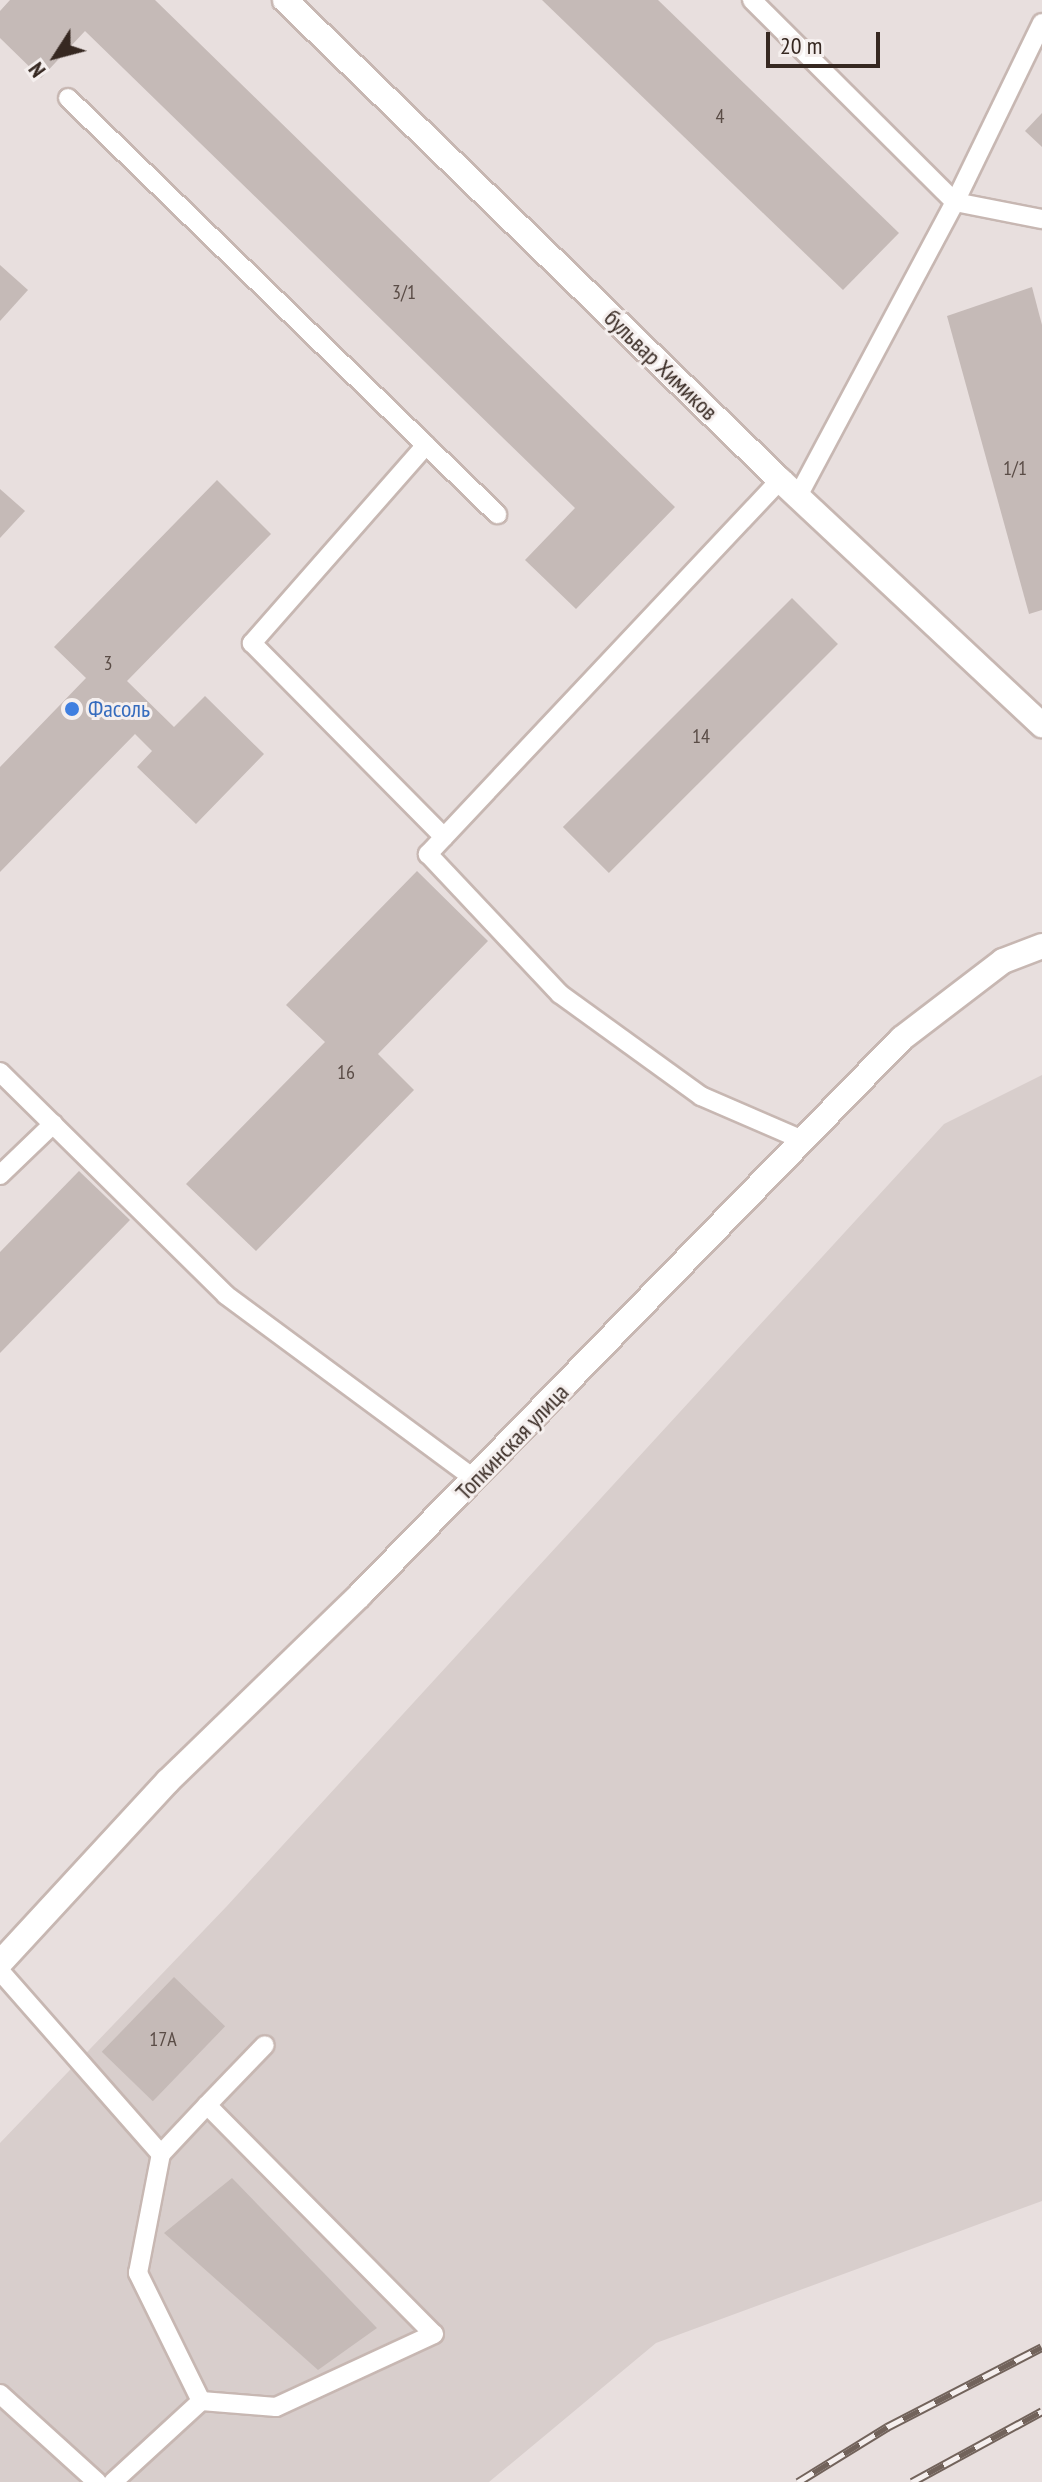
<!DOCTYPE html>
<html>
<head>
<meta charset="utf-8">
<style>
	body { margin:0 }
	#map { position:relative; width:1042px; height:2482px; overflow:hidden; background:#e8dfde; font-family:"PT Sans Narrow",sans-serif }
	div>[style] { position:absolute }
	.built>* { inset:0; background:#d8cecc }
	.building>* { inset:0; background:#c5bab7; transform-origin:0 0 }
	.roads { filter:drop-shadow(2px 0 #c7b7b2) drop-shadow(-2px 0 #c7b7b2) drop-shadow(0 2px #c7b7b2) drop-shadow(0 -2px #c7b7b2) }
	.lane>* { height:18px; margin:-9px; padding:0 9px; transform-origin:9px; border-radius:9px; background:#fff }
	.street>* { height:24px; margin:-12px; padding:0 12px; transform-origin:12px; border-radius:12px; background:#fff }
	.secondary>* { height:24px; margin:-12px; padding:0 12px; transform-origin:12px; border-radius:12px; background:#fff }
	.rail>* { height:9px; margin-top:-4.5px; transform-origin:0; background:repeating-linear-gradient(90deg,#f5efee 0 18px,#72635b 0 36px); box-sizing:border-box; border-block:2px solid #72635b }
	.dots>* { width:22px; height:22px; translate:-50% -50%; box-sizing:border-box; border:4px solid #f5efee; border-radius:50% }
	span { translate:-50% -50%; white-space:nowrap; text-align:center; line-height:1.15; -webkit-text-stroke:6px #f5efee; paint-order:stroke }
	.number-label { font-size:20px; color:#5a4c46 }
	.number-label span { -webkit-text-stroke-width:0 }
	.street-label { font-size:24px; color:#362821 }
	.shop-label { font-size:24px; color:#366cbe }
	.left { translate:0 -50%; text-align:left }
	.north { position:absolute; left:16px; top:16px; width:80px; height:80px; -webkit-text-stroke:6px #f5efee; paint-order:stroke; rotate:234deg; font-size:22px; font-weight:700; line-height:32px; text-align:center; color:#362821 }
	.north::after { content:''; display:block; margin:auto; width:28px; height:36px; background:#362821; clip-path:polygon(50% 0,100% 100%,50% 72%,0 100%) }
	.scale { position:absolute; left:766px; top:32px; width:114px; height:36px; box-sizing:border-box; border:4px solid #362821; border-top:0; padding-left:10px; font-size:24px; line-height:28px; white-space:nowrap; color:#362821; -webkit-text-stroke:6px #f5efee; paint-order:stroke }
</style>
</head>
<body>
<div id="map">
	<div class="built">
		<div style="clip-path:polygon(1042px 1075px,1042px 2201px,656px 2343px,489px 2482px,0 2482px,0 2143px,227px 1906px,944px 1124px)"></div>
	</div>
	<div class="building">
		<div style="clip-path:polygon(10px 0,155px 0,675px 507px,576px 609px,525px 560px,575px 508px,85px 31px,41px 78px,0 38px,0 11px)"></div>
		<div style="clip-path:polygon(542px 0,658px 0,899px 233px,843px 290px)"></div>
		<div style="clip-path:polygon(1042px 113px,1042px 147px,1025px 131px)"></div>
		<div style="clip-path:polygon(0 265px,28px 290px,0 321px)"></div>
		<div style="clip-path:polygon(1032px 287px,1042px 325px,1042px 610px,1029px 614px,947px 316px)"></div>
		<div style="clip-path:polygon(217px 480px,271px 534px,127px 681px,174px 727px,205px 696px,264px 754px,196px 824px,137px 767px,152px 751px,135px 734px,0 872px,0 767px,86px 678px,54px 647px)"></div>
		<div style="clip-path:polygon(0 489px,25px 511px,0 538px)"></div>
		<div style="left:792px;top:598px;width:65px;height:324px;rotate:45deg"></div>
		<div style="clip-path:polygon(417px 871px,488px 941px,378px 1054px,414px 1090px,256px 1251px,186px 1184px,325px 1042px,286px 1005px)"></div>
		<div style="clip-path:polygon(79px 1171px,130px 1220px,0 1353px,0 1252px)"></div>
		<div style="left:174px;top:1977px;width:71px;height:104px;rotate:44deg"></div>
		<div style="clip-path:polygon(232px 2178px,377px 2328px,318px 2370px,164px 2233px)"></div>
	</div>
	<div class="roads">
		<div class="lane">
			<div style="left:752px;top:0;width:286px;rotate:44.9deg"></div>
			<div style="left:955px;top:202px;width:89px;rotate:11.1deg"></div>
			<div style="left:68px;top:98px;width:598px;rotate:44.12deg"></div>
			<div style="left:426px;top:445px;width:264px;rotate:131.3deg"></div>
			<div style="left:252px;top:643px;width:273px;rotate:45.3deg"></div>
			<div style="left:780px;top:480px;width:514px;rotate:133.26deg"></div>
			<div style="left:428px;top:854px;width:192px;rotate:46.7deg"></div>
			<div style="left:560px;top:994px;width:174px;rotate:35.9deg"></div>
			<div style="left:701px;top:1096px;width:113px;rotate:23.4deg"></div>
			<div style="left:798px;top:496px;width:333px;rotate:-61.9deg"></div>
			<div style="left:955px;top:202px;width:199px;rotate:-64.1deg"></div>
			<div style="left:0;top:1072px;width:317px;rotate:44.6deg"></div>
			<div style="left:226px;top:1295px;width:310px;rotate:36.5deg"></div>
			<div style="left:0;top:1175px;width:74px;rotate:-43.9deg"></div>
			<div style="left:0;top:1971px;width:244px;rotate:48.7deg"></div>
			<div style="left:207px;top:2105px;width:322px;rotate:45.3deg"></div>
			<div style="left:434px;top:2334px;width:174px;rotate:155.2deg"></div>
			<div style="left:276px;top:2407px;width:75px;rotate:-175.4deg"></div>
			<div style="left:201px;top:2401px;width:143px;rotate:-116.2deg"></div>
			<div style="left:138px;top:2273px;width:121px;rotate:-79.1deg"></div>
			<div style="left:161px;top:2154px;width:67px;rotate:-46.8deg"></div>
			<div style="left:207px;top:2105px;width:83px;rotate:-46deg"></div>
			<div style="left:0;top:2394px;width:131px;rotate:42.2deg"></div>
			<div style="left:113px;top:2482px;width:120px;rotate:-42.6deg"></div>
		</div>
		<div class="street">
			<div style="left:285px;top:0;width:690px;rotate:44.12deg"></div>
			<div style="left:780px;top:480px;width:359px;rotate:43.1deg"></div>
		</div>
		<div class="secondary">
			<div style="left:0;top:1963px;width:248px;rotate:-47.3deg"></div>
			<div style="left:168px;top:1781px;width:267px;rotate:-44.1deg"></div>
			<div style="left:360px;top:1595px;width:776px;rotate:-45.78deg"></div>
			<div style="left:901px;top:1039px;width:128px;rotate:-37.4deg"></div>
			<div style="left:1003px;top:961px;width:42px;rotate:-21deg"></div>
		</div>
	</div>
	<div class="rail">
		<div style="left:798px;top:2482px;width:105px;rotate:-31.7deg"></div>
		<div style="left:887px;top:2427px;width:174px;rotate:-27.3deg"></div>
		<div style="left:912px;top:2482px;width:148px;rotate:-28.6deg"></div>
	</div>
	<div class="dots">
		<div style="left:72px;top:709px;background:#3f7fe0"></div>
	</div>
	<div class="number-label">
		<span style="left:720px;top:116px">4</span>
		<span style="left:404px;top:292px">3/1</span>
		<span style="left:1015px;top:468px">1/1</span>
		<span style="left:108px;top:663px">3</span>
		<span style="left:701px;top:736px">14</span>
		<span style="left:346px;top:1072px">16</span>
		<span style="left:163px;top:2039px">17А</span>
	</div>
	<div class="street-label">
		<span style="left:661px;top:365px;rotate:44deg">бульвар Химиков</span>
		<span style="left:512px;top:1442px;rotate:-46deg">Топкинская улица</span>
	</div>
	<div class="shop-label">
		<span class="left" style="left:88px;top:709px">Фасоль</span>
	</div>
	<div class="north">N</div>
	<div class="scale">20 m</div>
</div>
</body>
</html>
